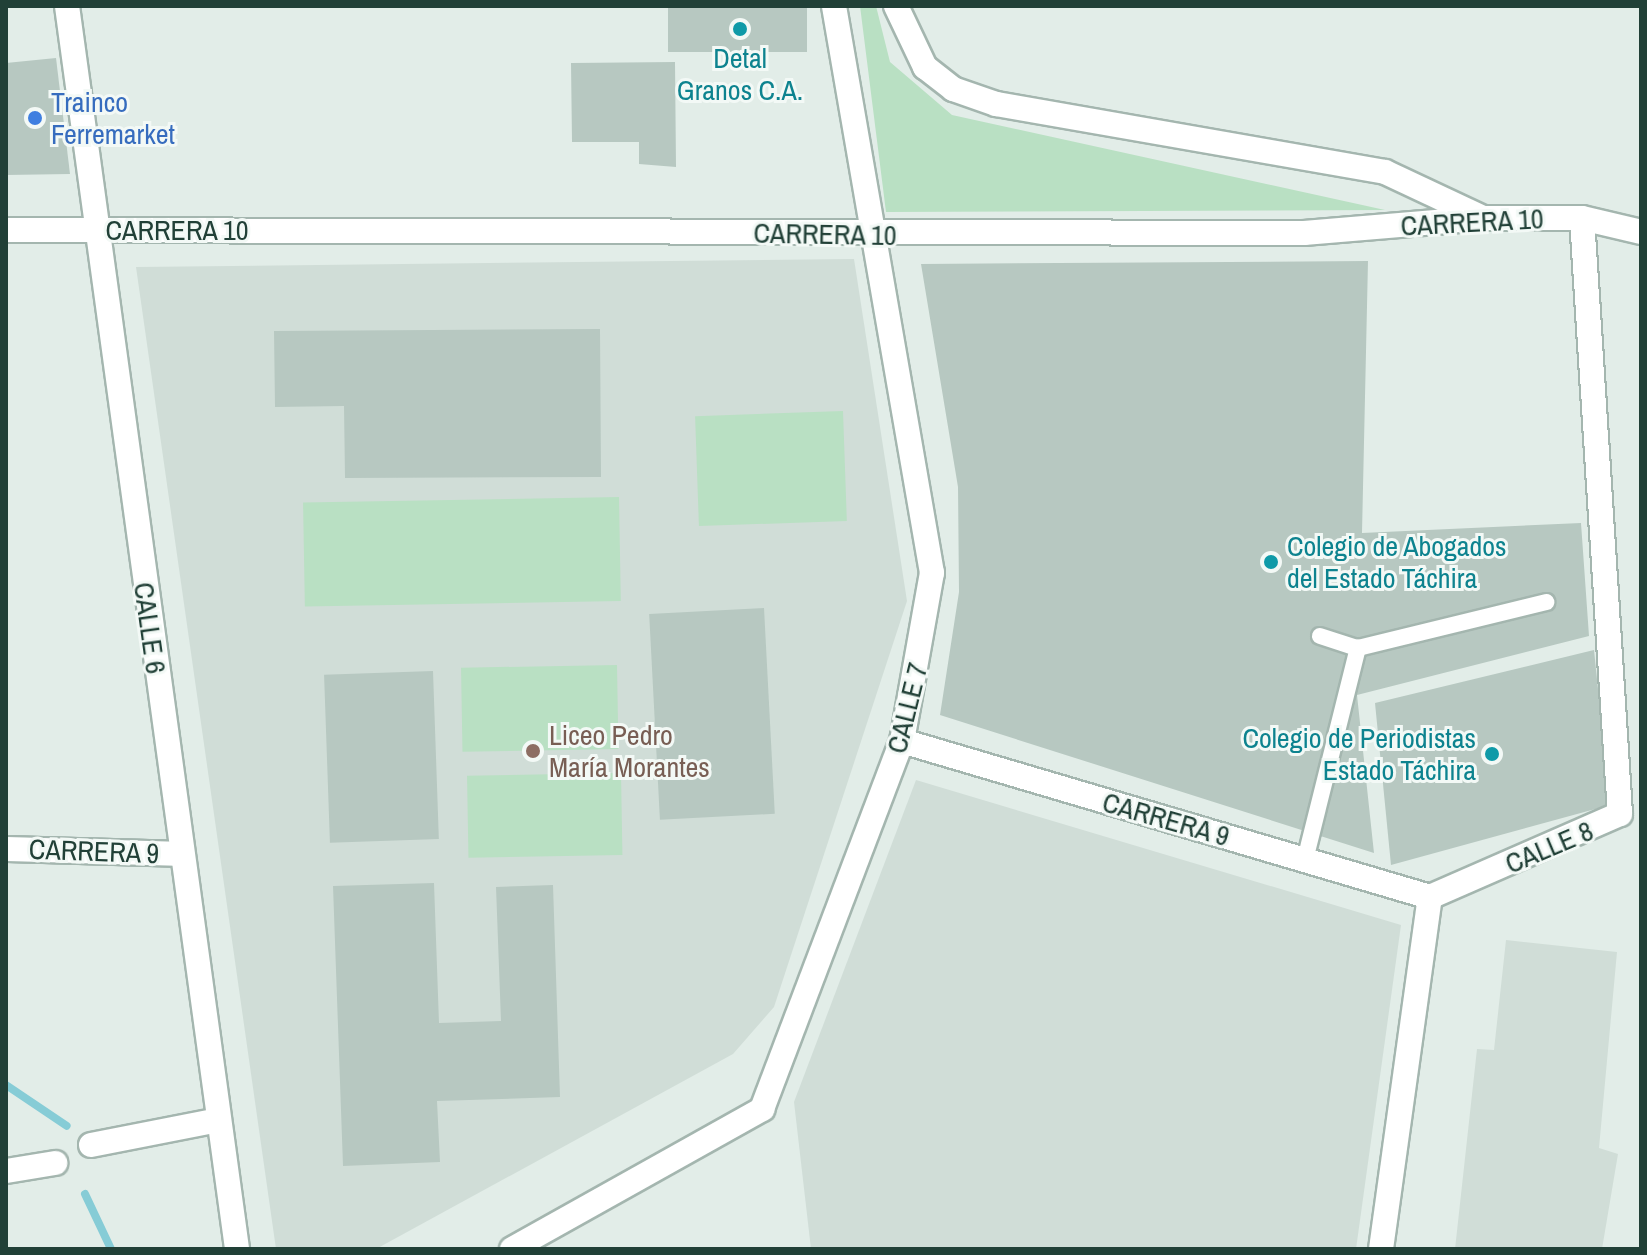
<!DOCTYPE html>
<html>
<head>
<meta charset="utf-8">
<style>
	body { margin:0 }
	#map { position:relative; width:1647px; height:1255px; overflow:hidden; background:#e2ede8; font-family:"Archivo Narrow",sans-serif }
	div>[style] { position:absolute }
	.built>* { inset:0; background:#d0ddd7 }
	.green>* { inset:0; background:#b9e0c3; transform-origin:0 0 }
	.stream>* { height:8px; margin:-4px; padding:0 4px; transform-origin:4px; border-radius:4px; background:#86ccd6 }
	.building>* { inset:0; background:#b7c8c1; transform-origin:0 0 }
	.roads { filter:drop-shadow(2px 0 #a4b6af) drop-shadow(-2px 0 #a4b6af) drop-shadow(0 2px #a4b6af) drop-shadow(0 -2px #a4b6af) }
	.service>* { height:16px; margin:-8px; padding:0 8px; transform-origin:8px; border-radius:8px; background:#fff }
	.minor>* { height:24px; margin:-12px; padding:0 12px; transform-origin:12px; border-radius:12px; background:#fff }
	.dots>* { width:22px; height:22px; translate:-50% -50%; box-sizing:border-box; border:4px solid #f3f9f6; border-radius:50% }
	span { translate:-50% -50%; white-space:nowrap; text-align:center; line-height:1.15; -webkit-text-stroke:6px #f3f9f6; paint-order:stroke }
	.culture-label { font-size:28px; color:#0d838f }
	.left { translate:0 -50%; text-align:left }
	.right { translate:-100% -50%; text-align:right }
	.shop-label { font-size:28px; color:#366cbe }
	.street-label { font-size:28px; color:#214037 }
	.education-label { font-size:28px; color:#785e54 }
	.frame { position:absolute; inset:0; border:8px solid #214037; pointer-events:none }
</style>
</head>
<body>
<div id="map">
	<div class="built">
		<div style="clip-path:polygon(854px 259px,907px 601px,774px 1007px,733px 1054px,376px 1249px,276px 1249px,136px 267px)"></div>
		<div style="clip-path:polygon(916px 780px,1401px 925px,1356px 1249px,811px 1249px,794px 1102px)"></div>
		<div style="clip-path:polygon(1506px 940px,1617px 952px,1599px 1148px,1618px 1154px,1602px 1249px,1455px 1249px,1477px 1049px,1494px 1050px)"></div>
	</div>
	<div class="green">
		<div style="clip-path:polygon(860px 6px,876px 6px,890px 62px,952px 115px,1385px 210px,886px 212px)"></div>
		<div style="left:843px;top:411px;width:110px;height:148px;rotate:88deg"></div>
		<div style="left:619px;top:497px;width:104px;height:316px;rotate:89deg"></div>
		<div style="left:617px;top:665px;width:84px;height:156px;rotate:89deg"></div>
		<div style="left:621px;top:773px;width:82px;height:154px;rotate:89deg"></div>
	</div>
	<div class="stream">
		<div style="left:6px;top:1085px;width:73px;rotate:33.9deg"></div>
		<div style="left:85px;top:1194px;width:61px;rotate:64.7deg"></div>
	</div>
	<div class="building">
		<div style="left:668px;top:6px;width:139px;height:46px"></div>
		<div style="clip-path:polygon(56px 58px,70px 174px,6px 175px,6px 63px)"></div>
		<div style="clip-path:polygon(675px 62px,676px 167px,639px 164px,639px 142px,572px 142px,571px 63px)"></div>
		<div style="clip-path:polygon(1368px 261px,1362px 533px,1581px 523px,1589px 636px,1357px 695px,1374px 853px,940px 715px,959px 592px,958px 487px,921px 264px)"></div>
		<div style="clip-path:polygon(600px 329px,601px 477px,345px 478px,344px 406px,275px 407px,274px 331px)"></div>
		<div style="left:764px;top:608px;width:206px;height:115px;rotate:87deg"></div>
		<div style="clip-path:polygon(1594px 650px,1610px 805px,1391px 865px,1375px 703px)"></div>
		<div style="left:433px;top:671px;width:168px;height:109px;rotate:88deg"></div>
		<div style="clip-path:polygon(434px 883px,439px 1023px,501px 1021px,496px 887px,553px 885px,560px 1097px,437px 1101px,440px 1162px,343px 1166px,333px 886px)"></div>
	</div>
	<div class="roads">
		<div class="service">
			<div style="left:1320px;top:636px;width:40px;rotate:18deg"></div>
			<div style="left:1358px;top:648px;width:194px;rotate:-13.7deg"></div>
			<div style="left:1305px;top:860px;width:219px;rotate:-76deg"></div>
		</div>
		<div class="minor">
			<div style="left:67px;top:6px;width:1255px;rotate:82.21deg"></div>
			<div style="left:896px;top:6px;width:68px;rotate:64.6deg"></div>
			<div style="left:925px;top:67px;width:36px;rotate:38deg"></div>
			<div style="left:953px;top:89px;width:46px;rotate:19.2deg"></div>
			<div style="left:996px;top:104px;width:395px;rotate:9.9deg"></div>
			<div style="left:1385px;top:172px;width:106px;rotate:25.1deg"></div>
			<div style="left:6px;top:230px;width:1298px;rotate:0.13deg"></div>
			<div style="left:1304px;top:233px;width:180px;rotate:-4.8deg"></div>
			<div style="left:1483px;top:218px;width:99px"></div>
			<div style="left:1582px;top:218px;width:61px;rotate:13.3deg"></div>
			<div style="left:902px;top:741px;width:551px;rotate:16.46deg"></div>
			<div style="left:6px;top:849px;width:176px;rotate:1.6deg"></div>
			<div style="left:1430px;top:897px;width:207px;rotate:-23.6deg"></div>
			<div style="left:1620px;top:814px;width:597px;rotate:-93.65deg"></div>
			<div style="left:91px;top:1145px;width:130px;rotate:-11.1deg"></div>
			<div style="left:6px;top:1171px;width:50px;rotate:-9.3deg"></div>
			<div style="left:512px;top:1249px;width:287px;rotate:-29.2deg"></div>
			<div style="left:762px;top:1109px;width:394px;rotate:-69.2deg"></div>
			<div style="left:902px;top:741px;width:171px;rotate:-79.9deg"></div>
			<div style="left:932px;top:573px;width:575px;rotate:-99.81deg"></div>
			<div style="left:1381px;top:1249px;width:355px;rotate:-82.1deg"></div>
		</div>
	</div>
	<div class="dots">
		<div style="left:740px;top:29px;background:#0f9aa8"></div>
		<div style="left:35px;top:118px;background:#3f7fe0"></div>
		<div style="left:1271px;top:562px;background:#0f9aa8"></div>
		<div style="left:533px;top:751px;background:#8d6e63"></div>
		<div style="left:1492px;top:754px;background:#0f9aa8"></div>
	</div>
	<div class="culture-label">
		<span style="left:740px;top:74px">Detal<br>Granos C.A.</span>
		<span class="left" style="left:1287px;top:562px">Colegio de Abogados<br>del Estado Táchira</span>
		<span class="right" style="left:1476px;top:754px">Colegio de Periodistas<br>Estado Táchira</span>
	</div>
	<div class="shop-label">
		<span class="left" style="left:51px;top:118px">Trainco<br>Ferremarket</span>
	</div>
	<div class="street-label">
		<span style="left:1472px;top:222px;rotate:-3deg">CARRERA 10</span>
		<span style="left:177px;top:230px">CARRERA 10</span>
		<span style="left:825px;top:234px;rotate:1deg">CARRERA 10</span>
		<span style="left:150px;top:628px;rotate:82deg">CALLE 6</span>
		<span style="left:907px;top:708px;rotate:-76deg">CALLE 7</span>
		<span style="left:1166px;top:819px;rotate:16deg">CARRERA 9</span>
		<span style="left:1549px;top:847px;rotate:-23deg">CALLE 8</span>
		<span style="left:94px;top:851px;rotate:2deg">CARRERA 9</span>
	</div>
	<div class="education-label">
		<span class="left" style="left:549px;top:751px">Liceo Pedro<br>María Morantes</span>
	</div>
	<div class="frame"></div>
</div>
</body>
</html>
